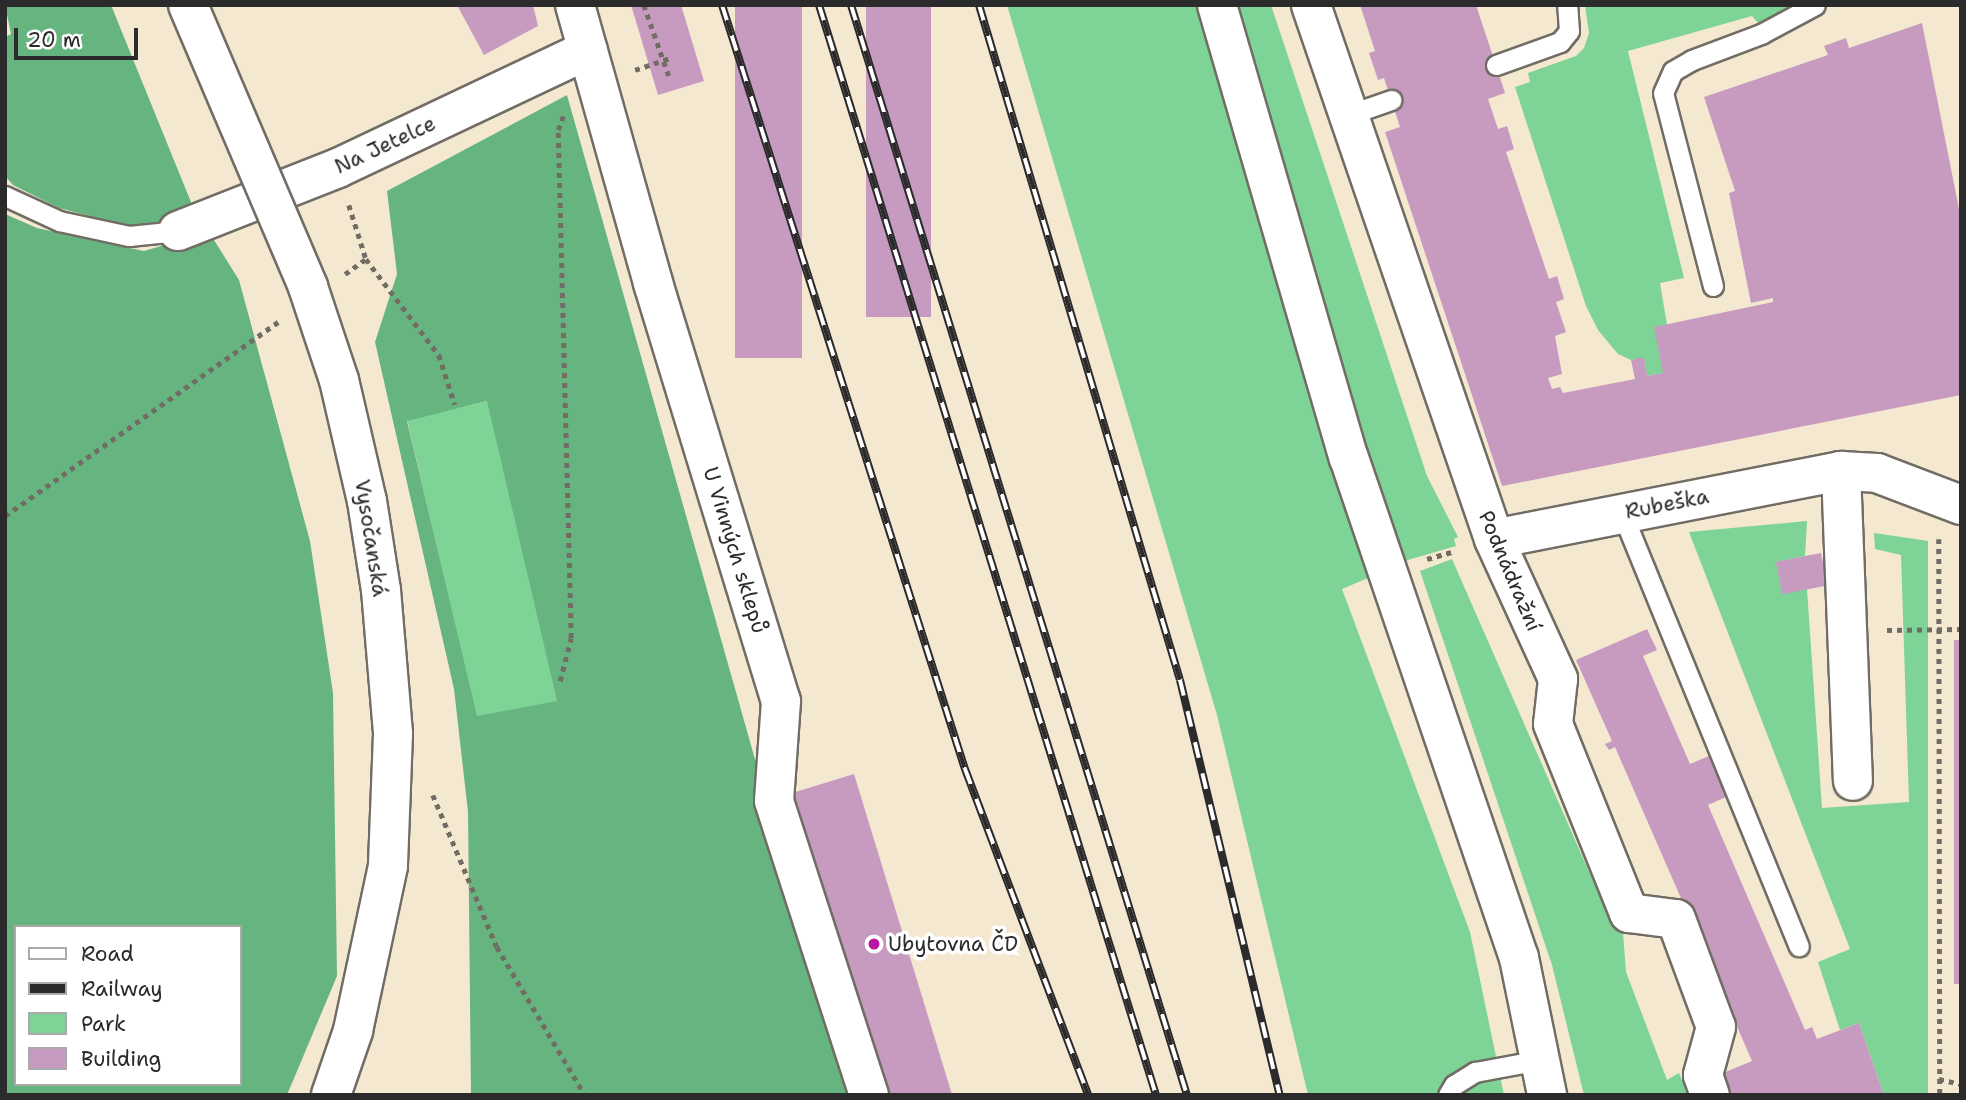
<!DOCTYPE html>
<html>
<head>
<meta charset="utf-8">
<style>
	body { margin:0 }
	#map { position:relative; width:1966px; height:1100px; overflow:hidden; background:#f4e8d1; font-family:"Shantell Sans",sans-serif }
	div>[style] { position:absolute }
	.green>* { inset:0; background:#7ed397; transform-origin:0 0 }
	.forest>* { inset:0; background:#66b580 }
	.building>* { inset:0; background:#c79bc0; transform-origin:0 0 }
	.path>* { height:4.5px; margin-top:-2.25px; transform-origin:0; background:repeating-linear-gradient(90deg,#716d65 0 5px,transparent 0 10px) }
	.roads { filter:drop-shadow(2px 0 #716d65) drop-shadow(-2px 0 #716d65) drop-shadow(0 2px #716d65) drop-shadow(0 -2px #716d65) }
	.service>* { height:19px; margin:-9.5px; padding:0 9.5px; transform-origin:9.5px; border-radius:9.5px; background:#fff }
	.minor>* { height:38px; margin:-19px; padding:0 19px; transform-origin:19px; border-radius:19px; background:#fff }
	.rail>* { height:8px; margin-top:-4px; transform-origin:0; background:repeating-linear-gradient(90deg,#fff 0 16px,#2b2b2b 0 32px); box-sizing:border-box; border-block:2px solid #2b2b2b }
	.bridges { filter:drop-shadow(2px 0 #716d65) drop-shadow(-2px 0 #716d65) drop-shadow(0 2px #716d65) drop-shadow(0 -2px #716d65) }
	.secondary-bridge>* { height:38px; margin:-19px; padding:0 19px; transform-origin:19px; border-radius:19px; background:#fff }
	.dots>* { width:19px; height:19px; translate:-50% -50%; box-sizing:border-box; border:4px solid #fff; border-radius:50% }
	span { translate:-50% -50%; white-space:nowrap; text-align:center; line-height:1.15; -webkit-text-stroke:7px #fff; paint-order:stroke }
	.street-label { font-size:21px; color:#2b2b2b }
	.poi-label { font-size:21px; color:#2b2b2b }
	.left { translate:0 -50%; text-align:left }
	.frame { position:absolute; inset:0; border:7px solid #2b2b2b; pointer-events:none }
	.legend { position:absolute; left:14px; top:925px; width:228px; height:161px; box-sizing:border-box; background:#fff; border:2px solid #aaa; margin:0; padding:9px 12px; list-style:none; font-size:21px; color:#2b2b2b }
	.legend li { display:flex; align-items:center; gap:14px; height:35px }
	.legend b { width:35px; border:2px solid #aaa }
	.scale { position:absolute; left:14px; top:28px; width:124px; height:32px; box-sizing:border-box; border:4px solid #2b2b2b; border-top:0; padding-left:9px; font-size:21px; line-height:24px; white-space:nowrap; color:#2b2b2b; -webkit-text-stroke:5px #fff; paint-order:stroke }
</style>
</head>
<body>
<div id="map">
	<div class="green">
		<div style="clip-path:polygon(1007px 5px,1201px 5px,1368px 578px,1342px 589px,1470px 932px,1504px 1095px,1308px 1095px,1217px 715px)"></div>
		<div style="clip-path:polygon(1233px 5px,1271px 5px,1427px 476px,1458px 537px,1454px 539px,1456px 546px,1401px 562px)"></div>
		<div style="clip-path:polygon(1585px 5px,1786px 5px,1786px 10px,1758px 23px,1752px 16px,1628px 51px,1684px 278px,1660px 283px,1667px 325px,1663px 373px,1647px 376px,1644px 358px,1631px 360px,1618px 354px,1598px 330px,1586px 306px,1515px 87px,1530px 82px,1528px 73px,1576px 56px,1584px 48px,1589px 33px)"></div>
		<div style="left:488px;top:401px;width:308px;height:83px;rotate:77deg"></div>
		<div style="clip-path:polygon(1807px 521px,1805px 556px,1776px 562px,1783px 593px,1807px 589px,1822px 808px,1909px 802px,1901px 555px,1875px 549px,1874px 533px,1928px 541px,1928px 1095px,1884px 1095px,1859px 1023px,1840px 1030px,1818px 962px,1850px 949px,1689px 532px)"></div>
		<div style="clip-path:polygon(1452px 559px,1600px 897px,1623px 932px,1626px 972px,1667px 1080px,1679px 1073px,1688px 1095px,1584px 1095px,1552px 965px,1420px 571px)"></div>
	</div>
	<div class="forest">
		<div style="clip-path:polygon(5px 5px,111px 5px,195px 212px,139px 229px,59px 208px,13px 185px,5px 176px,5px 37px,11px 34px)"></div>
		<div style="clip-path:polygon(evenodd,567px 95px,850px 1095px,471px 1095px,468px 812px,454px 689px,375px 342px,397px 274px,387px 191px,567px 95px,487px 401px,557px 701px,477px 716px,407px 421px,487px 401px)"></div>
		<div style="clip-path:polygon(evenodd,5px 214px,37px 228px,144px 251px,209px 232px,239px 280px,310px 541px,333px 693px,337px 976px,287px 1095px,5px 1095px,5px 214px,16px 927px,240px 927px,240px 1084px,16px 1084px,16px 927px)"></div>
	</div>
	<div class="building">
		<div style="clip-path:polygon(457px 5px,533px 5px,538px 26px,484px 55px)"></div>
		<div style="clip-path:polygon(631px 5px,681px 5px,704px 81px,658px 95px)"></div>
		<div style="left:735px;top:5px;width:67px;height:353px"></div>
		<div style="left:866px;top:5px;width:65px;height:312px"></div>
		<div style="clip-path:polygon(1360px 5px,1476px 5px,1505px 93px,1488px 99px,1498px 129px,1507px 126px,1514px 149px,1506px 152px,1549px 279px,1557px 276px,1564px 299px,1556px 302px,1566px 332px,1555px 336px,1562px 374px,1548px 378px,1552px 389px,1560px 387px,1563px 393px,1635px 379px,1631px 360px,1644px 357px,1647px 376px,1663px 373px,1654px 327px,1773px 302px,1773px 298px,1751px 303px,1729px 193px,1735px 191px,1704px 97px,1828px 55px,1824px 46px,1846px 38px,1849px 48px,1922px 23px,1961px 219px,1961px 395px,1502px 486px,1385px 132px,1400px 127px,1384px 78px,1378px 80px,1369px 53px,1375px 51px)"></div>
		<div style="left:1821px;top:553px;width:33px;height:46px;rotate:79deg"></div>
		<div style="clip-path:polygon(1647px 629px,1657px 650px,1643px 656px,1690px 764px,1709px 756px,1726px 797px,1708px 805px,1805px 1030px,1812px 1027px,1817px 1039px,1859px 1023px,1884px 1095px,1731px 1095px,1723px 1073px,1752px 1061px,1615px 747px,1609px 750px,1605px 744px,1612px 741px,1576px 660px)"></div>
		<div style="left:1954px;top:640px;width:7px;height:344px"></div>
		<div style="left:854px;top:774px;width:336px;height:63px;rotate:73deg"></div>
	</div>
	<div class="path">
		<div style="left:644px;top:5px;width:78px;rotate:70.6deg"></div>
		<div style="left:635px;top:70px;width:40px;rotate:-18.9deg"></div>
		<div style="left:349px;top:205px;width:57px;rotate:72.5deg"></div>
		<div style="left:366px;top:259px;width:121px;rotate:52.8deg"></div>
		<div style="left:439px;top:355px;width:52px;rotate:72.3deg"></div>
		<div style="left:345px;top:274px;width:26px;rotate:-36deg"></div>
		<div style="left:5px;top:516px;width:335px;rotate:-35.4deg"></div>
		<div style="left:1939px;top:539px;width:556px;rotate:89.9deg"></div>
		<div style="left:1427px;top:559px;width:29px;rotate:-16deg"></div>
		<div style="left:1887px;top:630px;width:74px;rotate:-0.8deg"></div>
		<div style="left:560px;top:681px;width:44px;rotate:-75.7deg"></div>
		<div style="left:571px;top:638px;width:508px;rotate:-91.47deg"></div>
		<div style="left:558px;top:130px;width:15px;rotate:-70deg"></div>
		<div style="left:433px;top:795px;width:165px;rotate:67.2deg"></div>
		<div style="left:497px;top:947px;width:172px;rotate:59.3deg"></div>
		<div style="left:1939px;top:1079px;width:23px;rotate:13deg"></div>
	</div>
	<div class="roads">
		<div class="service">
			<div style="left:1496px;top:65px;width:68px;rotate:-19.8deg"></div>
			<div style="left:1560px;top:42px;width:14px;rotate:-51deg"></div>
			<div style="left:1569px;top:31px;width:26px;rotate:-94deg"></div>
			<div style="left:1348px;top:115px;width:46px;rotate:-19.2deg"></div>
			<div style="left:5px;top:196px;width:60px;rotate:24.8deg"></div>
			<div style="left:59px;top:221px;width:72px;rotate:12.1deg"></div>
			<div style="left:129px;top:236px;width:49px;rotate:-5.8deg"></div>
			<div style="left:1713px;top:286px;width:199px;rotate:-104.5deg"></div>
			<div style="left:1663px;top:93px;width:24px;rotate:-66deg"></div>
			<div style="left:1673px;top:71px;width:22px;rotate:-30deg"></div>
			<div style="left:1692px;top:60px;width:74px;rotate:-20.6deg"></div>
			<div style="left:1761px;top:34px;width:61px;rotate:-28.2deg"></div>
			<div style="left:1622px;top:513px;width:468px;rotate:67.8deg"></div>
			<div style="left:1448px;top:1095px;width:12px;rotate:-59deg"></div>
			<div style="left:1454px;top:1085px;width:25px;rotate:-32deg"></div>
			<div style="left:1475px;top:1072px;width:66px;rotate:-10.5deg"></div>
		</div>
		<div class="minor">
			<div style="left:575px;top:5px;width:289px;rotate:74.3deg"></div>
			<div style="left:653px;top:283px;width:437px;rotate:73deg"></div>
			<div style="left:781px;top:701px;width:100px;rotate:94deg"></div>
			<div style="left:774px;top:801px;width:309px;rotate:72.1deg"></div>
			<div style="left:1217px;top:5px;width:472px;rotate:73.8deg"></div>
			<div style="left:1349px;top:458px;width:528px;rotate:71.22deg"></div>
			<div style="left:1519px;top:958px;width:140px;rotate:78.4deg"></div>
			<div style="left:1311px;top:5px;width:564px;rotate:71.08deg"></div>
			<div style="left:1494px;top:539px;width:154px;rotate:65.4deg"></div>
			<div style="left:1558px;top:679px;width:45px;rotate:96.3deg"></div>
			<div style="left:1553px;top:724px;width:204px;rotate:68.1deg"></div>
			<div style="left:1629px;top:913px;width:47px;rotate:7.3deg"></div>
			<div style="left:1676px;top:919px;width:115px;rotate:69.7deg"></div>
			<div style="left:1716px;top:1027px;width:50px;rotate:105.2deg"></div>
			<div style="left:1703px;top:1075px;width:21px;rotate:71deg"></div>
			<div style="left:178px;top:231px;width:172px;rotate:-21.5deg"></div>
			<div style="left:338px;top:168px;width:276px;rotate:-25.3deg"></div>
			<div style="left:1841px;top:471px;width:310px;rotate:87.8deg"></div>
			<div style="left:1494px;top:539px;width:354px;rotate:-11.1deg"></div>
			<div style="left:1841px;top:471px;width:36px;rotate:3deg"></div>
			<div style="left:1877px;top:473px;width:90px;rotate:20.9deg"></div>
		</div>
	</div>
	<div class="rail">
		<div style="left:722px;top:5px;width:802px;rotate:72.36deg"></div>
		<div style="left:965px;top:769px;width:348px;rotate:69.3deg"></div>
		<div style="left:819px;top:5px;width:1141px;rotate:72.82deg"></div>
		<div style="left:851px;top:5px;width:1141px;rotate:72.87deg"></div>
		<div style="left:979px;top:5px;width:704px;rotate:73.42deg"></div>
		<div style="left:1180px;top:680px;width:427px;rotate:76.5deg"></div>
	</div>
	<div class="bridges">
		<div class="secondary-bridge">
			<div style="left:188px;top:5px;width:306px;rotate:66.9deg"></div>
			<div style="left:308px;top:287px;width:98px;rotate:71.6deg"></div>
			<div style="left:339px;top:380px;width:124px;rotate:77deg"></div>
			<div style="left:367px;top:501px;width:90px;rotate:81.1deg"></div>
			<div style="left:381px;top:590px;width:144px;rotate:85.2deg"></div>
			<div style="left:393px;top:734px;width:132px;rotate:92.2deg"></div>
			<div style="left:388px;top:866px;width:169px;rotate:102deg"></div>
			<div style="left:353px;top:1031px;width:68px;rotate:109deg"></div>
		</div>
	</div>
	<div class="dots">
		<div style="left:874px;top:944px;background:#b5179e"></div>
	</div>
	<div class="street-label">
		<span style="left:385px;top:145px;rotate:-25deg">Na Jetelce</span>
		<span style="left:1667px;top:504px;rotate:-11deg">Rubeška</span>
		<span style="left:371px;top:538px;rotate:81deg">Vysočanská</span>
		<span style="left:735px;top:550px;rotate:73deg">U Vinných sklepů</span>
		<span style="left:1510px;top:571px;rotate:67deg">Podnádražní</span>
	</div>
	<div class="poi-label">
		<span class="left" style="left:888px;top:944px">Ubytovna ČD</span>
	</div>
	<div class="frame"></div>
	<ul class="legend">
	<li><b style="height:9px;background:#fff"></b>Road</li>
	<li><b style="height:9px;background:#2b2b2b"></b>Railway</li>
	<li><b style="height:19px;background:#7ed397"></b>Park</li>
	<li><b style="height:19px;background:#c79bc0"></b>Building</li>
	</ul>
	<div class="scale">20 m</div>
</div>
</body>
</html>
